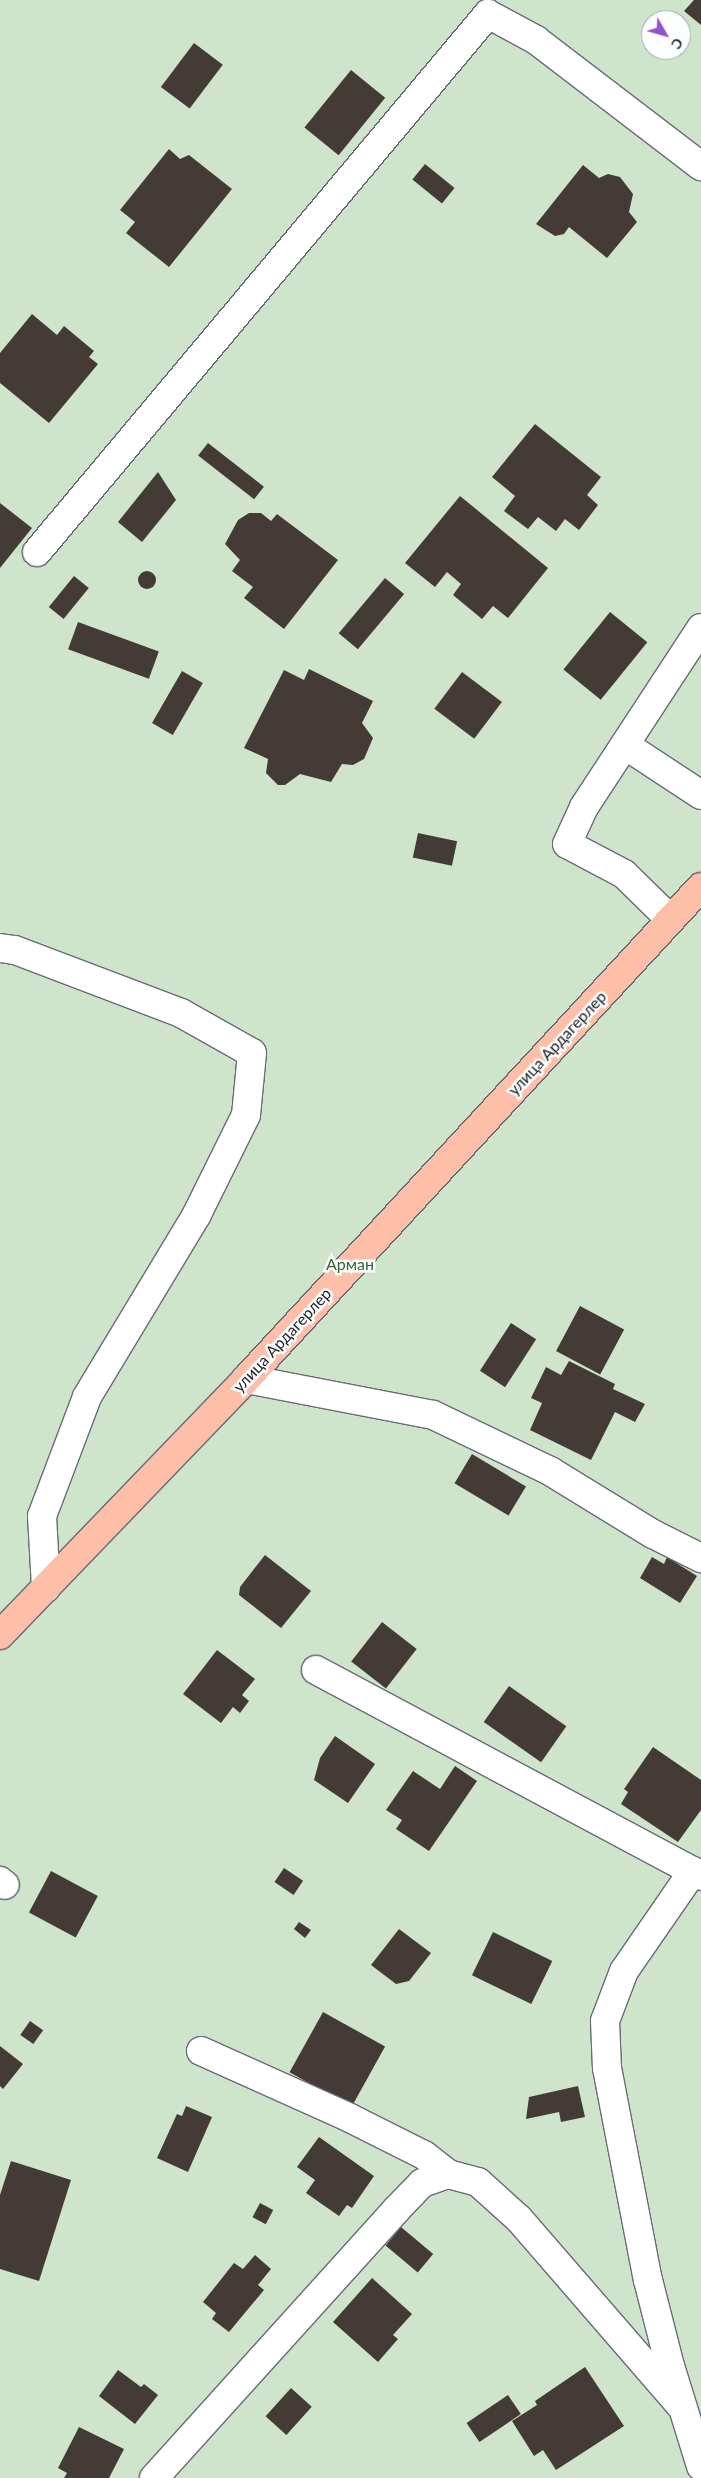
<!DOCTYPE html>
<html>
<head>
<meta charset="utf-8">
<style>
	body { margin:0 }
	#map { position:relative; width:701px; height:2478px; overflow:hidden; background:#eceffa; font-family:Lato,sans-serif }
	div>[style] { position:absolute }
	.green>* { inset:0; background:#cfe5cb }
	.building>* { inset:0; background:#443a36; transform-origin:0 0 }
	.round { border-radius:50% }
	.roads { filter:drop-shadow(1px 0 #696c75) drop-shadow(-1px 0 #696c75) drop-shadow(0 1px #696c75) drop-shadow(0 -1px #696c75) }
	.minor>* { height:28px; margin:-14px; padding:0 14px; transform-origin:14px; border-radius:14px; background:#fff }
	.major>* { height:28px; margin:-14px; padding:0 14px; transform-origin:14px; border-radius:14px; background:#fdbfa7 }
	span { translate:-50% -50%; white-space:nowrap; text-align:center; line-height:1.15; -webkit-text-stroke:5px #fcfdff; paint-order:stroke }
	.street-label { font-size:16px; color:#222327 }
	.park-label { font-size:16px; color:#34652e }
	.north { position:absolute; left:641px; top:10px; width:50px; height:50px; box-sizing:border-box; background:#fcfdff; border:1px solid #a5a6a9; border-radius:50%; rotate:128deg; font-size:14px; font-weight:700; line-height:20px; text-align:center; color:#222327 }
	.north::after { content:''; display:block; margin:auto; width:18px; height:22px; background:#9254ca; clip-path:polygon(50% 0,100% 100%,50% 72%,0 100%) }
</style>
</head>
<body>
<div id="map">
	<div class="green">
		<div style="clip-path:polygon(evenodd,0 0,701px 0,701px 2478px,0 2478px,0 0,651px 20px,681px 20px,681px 50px,651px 50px,651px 20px)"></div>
	</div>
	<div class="building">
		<div style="clip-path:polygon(694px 0,701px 0,701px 25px,684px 11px)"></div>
		<div style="left:194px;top:43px;width:36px;height:55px;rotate:37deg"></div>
		<div style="left:351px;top:70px;width:44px;height:74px;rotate:39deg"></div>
		<div style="clip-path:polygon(169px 149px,180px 159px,189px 155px,232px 189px,169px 267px,126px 233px,135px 222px,120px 210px)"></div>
		<div style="left:425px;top:164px;width:38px;height:20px;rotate:39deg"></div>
		<div style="clip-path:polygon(583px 165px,599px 178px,608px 174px,620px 177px,633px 194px,629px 212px,637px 222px,607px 258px,569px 227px,564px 234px,555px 236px,536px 224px)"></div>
		<div style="clip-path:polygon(32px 314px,57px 335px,64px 326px,94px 351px,89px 357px,98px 364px,49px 423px,0 383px,0 353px)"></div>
		<div style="clip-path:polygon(535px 424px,601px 477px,587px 495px,598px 505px,579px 530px,565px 519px,556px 531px,538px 517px,528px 529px,504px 511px,515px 496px,492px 477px)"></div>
		<div style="left:208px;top:443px;width:71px;height:16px;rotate:38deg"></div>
		<div style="clip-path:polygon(158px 472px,176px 500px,142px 542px,118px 522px)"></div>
		<div style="clip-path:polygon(460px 496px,548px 568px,508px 618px,493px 606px,482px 619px,453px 595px,461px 584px,447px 572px,435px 587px,405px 563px)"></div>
		<div style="clip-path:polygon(0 503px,32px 528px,0 568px)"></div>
		<div style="clip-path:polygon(249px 513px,261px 513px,271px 521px,277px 514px,338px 560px,284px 629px,244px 598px,253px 587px,232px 571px,240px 560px,225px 544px,238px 520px)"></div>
		<div class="round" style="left:138px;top:571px;width:18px;height:18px"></div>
		<div style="left:74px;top:576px;width:19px;height:40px;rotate:39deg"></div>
		<div style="left:385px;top:578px;width:25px;height:72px;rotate:40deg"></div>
		<div style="left:610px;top:612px;width:48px;height:74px;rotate:39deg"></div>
		<div style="left:78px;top:622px;width:86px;height:29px;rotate:20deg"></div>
		<div style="clip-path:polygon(309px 669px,373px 701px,362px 723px,373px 738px,364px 759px,353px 765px,342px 764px,331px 782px,300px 774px,285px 785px,278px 785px,266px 773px,268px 759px,244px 748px,284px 670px,304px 680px)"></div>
		<div style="left:182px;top:671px;width:24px;height:60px;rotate:30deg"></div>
		<div style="left:462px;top:672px;width:50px;height:46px;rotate:37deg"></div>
		<div style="left:418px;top:833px;width:40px;height:25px;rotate:12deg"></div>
		<div style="left:580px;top:1306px;width:50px;height:51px;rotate:28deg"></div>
		<div style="left:511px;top:1323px;width:30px;height:57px;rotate:33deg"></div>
		<div style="clip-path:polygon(569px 1361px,615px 1384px,613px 1389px,645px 1404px,635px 1422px,615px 1412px,591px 1460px,530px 1430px,542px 1403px,531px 1398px,546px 1367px,561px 1375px)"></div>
		<div style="left:472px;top:1454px;width:63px;height:34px;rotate:31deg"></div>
		<div style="clip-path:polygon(265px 1555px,311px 1591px,281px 1628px,239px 1595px,240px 1587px)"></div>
		<div style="clip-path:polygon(652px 1557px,664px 1564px,667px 1557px,697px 1576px,680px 1603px,640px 1578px)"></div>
		<div style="left:382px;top:1622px;width:44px;height:50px;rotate:38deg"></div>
		<div style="clip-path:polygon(217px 1650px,255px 1679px,242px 1695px,249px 1701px,240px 1713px,233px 1707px,221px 1723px,183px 1694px)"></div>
		<div style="left:509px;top:1686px;width:70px;height:44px;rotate:35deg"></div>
		<div style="clip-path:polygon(335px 1736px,375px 1764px,348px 1803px,314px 1780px,320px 1758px)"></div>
		<div style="clip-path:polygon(653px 1747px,701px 1780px,701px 1810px,678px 1842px,621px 1804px,628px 1792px,624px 1789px)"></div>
		<div style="clip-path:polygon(455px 1766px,477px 1781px,429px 1851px,396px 1829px,402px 1820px,386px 1810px,413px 1771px,440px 1789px)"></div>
		<div style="left:284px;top:1868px;width:23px;height:17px;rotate:34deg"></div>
		<div style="left:51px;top:1871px;width:53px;height:47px;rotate:28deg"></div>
		<div style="clip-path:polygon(299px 1922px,311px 1930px,305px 1938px,294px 1929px)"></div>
		<div style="clip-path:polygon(399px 1929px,431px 1953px,409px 1981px,396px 1984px,371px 1965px)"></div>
		<div style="left:493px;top:1932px;width:66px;height:48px;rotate:26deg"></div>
		<div style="left:323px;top:2012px;width:71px;height:69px;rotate:29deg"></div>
		<div style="left:30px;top:2021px;width:16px;height:17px;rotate:35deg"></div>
		<div style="clip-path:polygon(0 2046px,23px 2064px,3px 2089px,0 2086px)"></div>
		<div style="clip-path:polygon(578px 2086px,585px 2117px,561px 2122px,559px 2112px,526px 2119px,529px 2097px)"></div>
		<div style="clip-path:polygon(186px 2106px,212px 2117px,188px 2172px,157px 2158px,177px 2114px,182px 2116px)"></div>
		<div style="clip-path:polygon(319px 2137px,374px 2176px,352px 2208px,347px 2205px,339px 2216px,306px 2193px,315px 2180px,297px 2167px)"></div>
		<div style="clip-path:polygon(11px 2161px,71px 2180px,39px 2281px,0 2269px,0 2195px)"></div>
		<div style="left:260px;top:2203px;width:15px;height:16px;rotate:28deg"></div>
		<div style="left:401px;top:2227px;width:42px;height:24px;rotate:40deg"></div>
		<div style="clip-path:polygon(255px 2255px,271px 2269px,258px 2285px,264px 2290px,229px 2332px,212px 2319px,216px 2313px,203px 2302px,234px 2263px,243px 2269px)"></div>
		<div style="clip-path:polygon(372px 2278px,412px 2314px,393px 2335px,398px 2339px,378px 2362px,333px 2322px)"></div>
		<div style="clip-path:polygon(585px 2367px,624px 2426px,556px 2470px,543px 2450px,534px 2456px,512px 2421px,537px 2405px,535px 2401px)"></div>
		<div style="clip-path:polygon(118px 2370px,141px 2387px,144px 2384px,158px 2395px,135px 2424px,99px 2396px)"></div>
		<div style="left:291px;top:2388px;width:28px;height:38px;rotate:42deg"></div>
		<div style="left:508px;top:2395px;width:23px;height:50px;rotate:56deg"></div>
		<div style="clip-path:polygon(79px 2427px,124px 2449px,109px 2478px,64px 2478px,67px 2473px,58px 2468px)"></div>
	</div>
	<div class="roads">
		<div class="minor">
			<div style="left:37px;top:552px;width:702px;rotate:-50.03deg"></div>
			<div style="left:488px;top:14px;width:55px;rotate:28.4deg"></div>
			<div style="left:536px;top:40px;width:208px;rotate:37.4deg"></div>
			<div style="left:625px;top:745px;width:91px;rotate:33.3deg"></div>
			<div style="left:670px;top:919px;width:64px;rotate:-135.6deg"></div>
			<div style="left:624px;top:874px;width:64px;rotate:-152.2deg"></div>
			<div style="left:567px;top:844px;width:41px;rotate:-65.3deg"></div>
			<div style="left:584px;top:807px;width:214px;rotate:-56.8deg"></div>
			<div style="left:0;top:948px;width:15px;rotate:8deg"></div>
			<div style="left:15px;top:950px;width:178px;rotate:20.8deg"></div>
			<div style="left:181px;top:1013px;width:81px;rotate:29.4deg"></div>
			<div style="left:252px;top:1053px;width:62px;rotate:95.5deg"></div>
			<div style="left:246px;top:1115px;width:113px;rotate:116.3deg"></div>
			<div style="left:196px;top:1216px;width:211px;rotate:121.1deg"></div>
			<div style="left:87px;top:1397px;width:127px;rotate:110.7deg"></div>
			<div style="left:42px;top:1516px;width:72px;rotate:86.8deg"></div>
			<div style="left:246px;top:1379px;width:190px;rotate:10.9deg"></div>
			<div style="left:433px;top:1415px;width:130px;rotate:25.6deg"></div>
			<div style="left:550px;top:1471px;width:121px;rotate:31.5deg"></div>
			<div style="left:653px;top:1534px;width:54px;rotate:26.6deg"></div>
			<div style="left:316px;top:1670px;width:437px;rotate:28.1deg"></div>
			<div style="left:693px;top:1871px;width:121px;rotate:124.6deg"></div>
			<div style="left:624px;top:1971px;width:53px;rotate:110.8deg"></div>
			<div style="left:605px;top:2021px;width:47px;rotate:87.6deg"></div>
			<div style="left:607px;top:2068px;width:216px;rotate:79.1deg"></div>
			<div style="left:648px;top:2280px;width:89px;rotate:75.7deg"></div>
			<div style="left:670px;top:2366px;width:105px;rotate:72.8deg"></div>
			<div style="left:0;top:1881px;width:6px;rotate:39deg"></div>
			<div style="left:201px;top:2051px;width:163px;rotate:24.2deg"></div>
			<div style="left:350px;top:2118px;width:83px;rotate:26.6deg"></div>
			<div style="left:424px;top:2155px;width:31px;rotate:38deg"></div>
			<div style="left:154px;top:2478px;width:361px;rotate:-47.9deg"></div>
			<div style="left:396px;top:2210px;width:37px;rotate:-46deg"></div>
			<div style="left:422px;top:2183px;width:28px;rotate:-19deg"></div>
			<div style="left:448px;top:2174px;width:31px;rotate:15deg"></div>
			<div style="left:478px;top:2182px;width:55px;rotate:42.1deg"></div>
			<div style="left:519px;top:2219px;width:249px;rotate:49.1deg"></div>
		</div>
		<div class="major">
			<div style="left:0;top:1635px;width:355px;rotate:-46.1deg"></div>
			<div style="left:246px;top:1379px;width:670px;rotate:-47.24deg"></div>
		</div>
	</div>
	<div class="street-label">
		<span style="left:557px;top:1043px;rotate:-47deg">улица Ардагерлер</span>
		<span style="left:282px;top:1340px;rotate:-47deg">улица Ардагерлер</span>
	</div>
	<div class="park-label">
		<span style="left:350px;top:1264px">Арман</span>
	</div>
	<div class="north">С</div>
</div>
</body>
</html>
